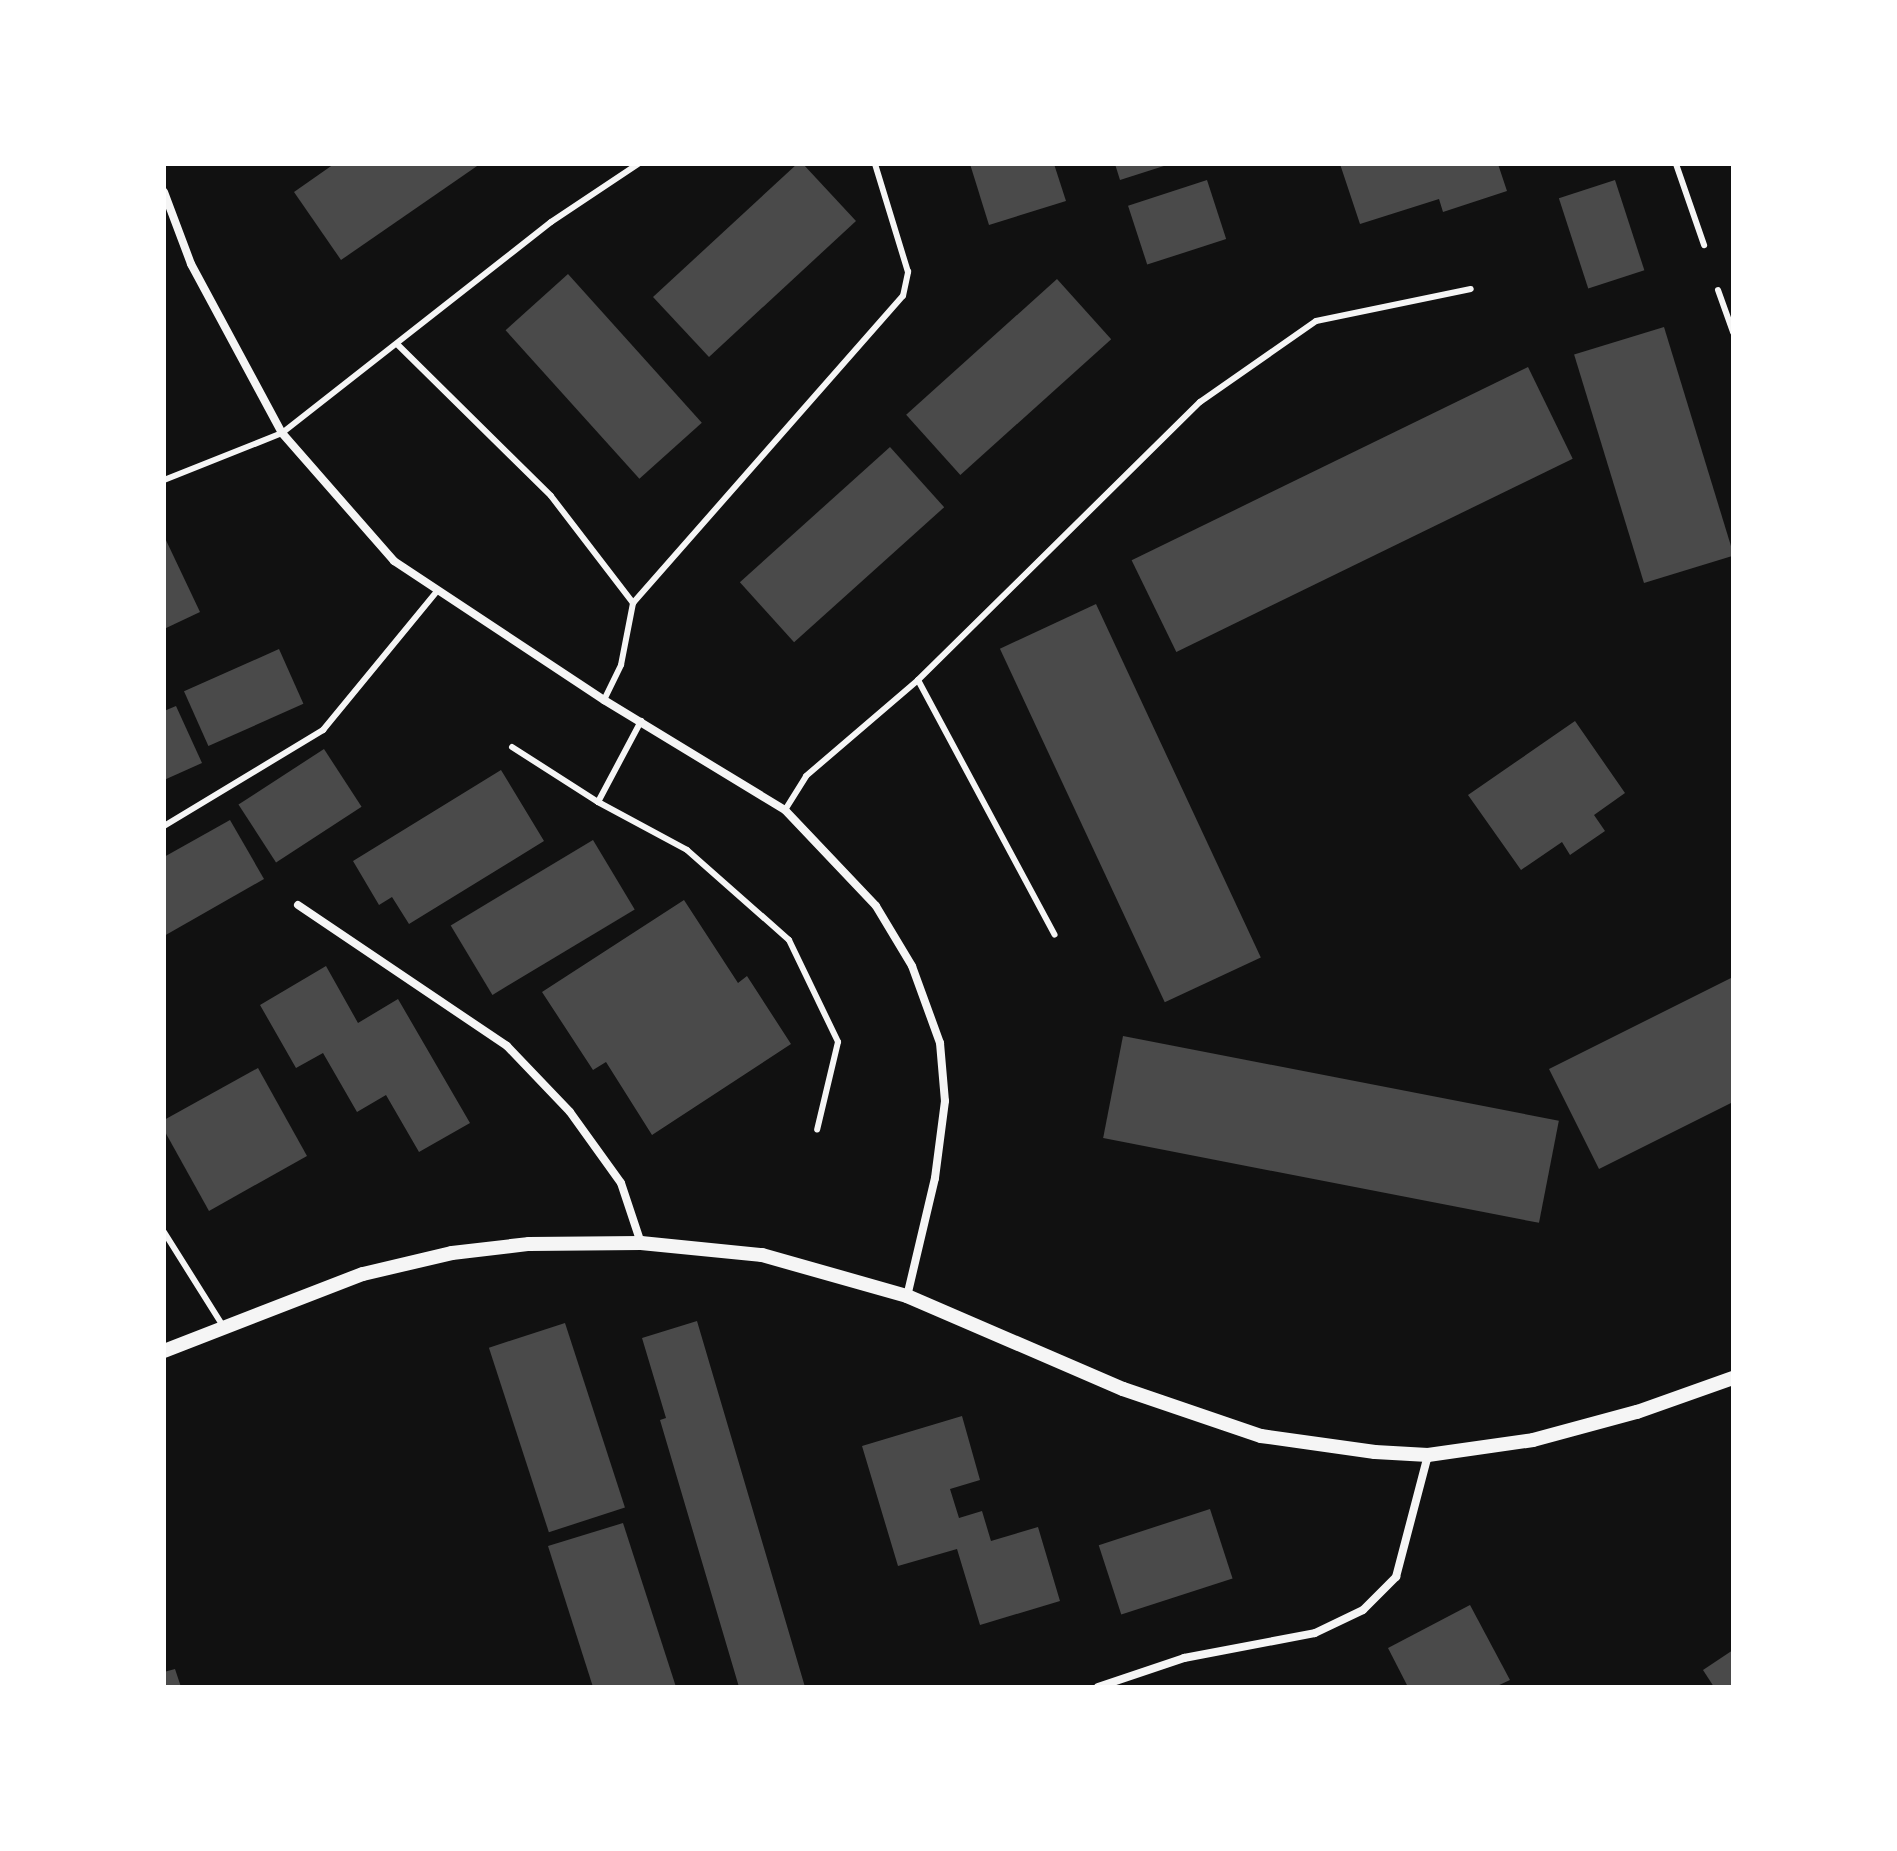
<!DOCTYPE html>
<html>
<head>
<meta charset="utf-8">
<style>
	body { margin:0 }
	#map { position:relative; width:1897px; height:1851px; overflow:hidden; background:#111; font-family:"Playfair Display",serif }
	div>[style] { position:absolute }
	.building>* { inset:0; background:#4a4a4a; transform-origin:0 0 }
	.service>* { height:6px; margin:-3px; padding:0 3px; transform-origin:3px; border-radius:3px; background:#f5f5f5 }
	.minor>* { height:8px; margin:-4px; padding:0 4px; transform-origin:4px; border-radius:4px; background:#f5f5f5 }
	.tertiary>* { height:14px; margin:-7px; padding:0 7px; transform-origin:7px; border-radius:7px; background:#f5f5f5 }
	span { translate:-50% -50%; white-space:nowrap; text-align:center; line-height:1.15; -webkit-text-stroke:6px #fff; paint-order:stroke }
	.frame { position:absolute; inset:0; border:166px solid #fff; pointer-events:none }
</style>
</head>
<body>
<div id="map">
	<div class="building">
		<div style="clip-path:polygon(334px 164px,480px 164px,341px 260px,294px 192px)"></div>
		<div style="clip-path:polygon(797px 164px,803px 164px,856px 221px,709px 357px,653px 297px)"></div>
		<div style="clip-path:polygon(970px 164px,1054px 164px,1066px 201px,989px 225px)"></div>
		<div style="clip-path:polygon(1115px 164px,1166px 164px,1167px 165px,1120px 180px)"></div>
		<div style="clip-path:polygon(1340px 164px,1498px 164px,1507px 191px,1443px 212px,1439px 199px,1360px 224px)"></div>
		<div style="left:1207px;top:180px;width:62px;height:83px;rotate:72deg"></div>
		<div style="left:1615px;top:180px;width:95px;height:59px;rotate:72deg"></div>
		<div style="left:568px;top:274px;width:200px;height:84px;rotate:48deg"></div>
		<div style="left:1057px;top:279px;width:81px;height:203px;rotate:48deg"></div>
		<div style="left:1664px;top:327px;width:239px;height:94px;rotate:73deg"></div>
		<div style="left:1528px;top:367px;width:102px;height:441px;rotate:64deg"></div>
		<div style="left:890px;top:447px;width:81px;height:202px;rotate:48deg"></div>
		<div style="clip-path:polygon(164px 536px,200px 612px,164px 629px)"></div>
		<div style="left:1096px;top:604px;width:390px;height:106px;rotate:65deg"></div>
		<div style="left:279px;top:649px;width:60px;height:104px;rotate:66deg"></div>
		<div style="clip-path:polygon(176px 706px,202px 763px,164px 780px,164px 711px)"></div>
		<div style="clip-path:polygon(1575px 721px,1625px 793px,1594px 815px,1605px 831px,1570px 855px,1562px 842px,1521px 870px,1468px 795px)"></div>
		<div style="left:324px;top:749px;width:69px;height:102px;rotate:57deg"></div>
		<div style="clip-path:polygon(501px 770px,544px 841px,409px 924px,392px 897px,379px 905px,353px 861px)"></div>
		<div style="clip-path:polygon(230px 820px,264px 879px,164px 936px,164px 857px)"></div>
		<div style="left:593px;top:840px;width:81px;height:166px;rotate:59deg"></div>
		<div style="clip-path:polygon(684px 900px,738px 983px,747px 976px,791px 1044px,652px 1135px,606px 1062px,593px 1070px,542px 992px)"></div>
		<div style="clip-path:polygon(326px 966px,358px 1023px,398px 999px,470px 1123px,419px 1152px,386px 1095px,357px 1112px,323px 1053px,296px 1068px,260px 1005px)"></div>
		<div style="clip-path:polygon(1733px 977px,1733px 1102px,1599px 1169px,1549px 1069px)"></div>
		<div style="left:1123px;top:1036px;width:444px;height:104px;rotate:11deg"></div>
		<div style="clip-path:polygon(258px 1068px,307px 1156px,209px 1211px,164px 1130px,164px 1120px)"></div>
		<div style="clip-path:polygon(697px 1321px,805px 1687px,739px 1687px,660px 1420px,666px 1418px,642px 1338px)"></div>
		<div style="left:565px;top:1323px;width:194px;height:80px;rotate:72deg"></div>
		<div style="clip-path:polygon(962px 1416px,980px 1480px,950px 1489px,959px 1518px,982px 1511px,991px 1541px,1038px 1527px,1060px 1601px,980px 1625px,957px 1549px,898px 1566px,862px 1446px)"></div>
		<div style="left:1210px;top:1509px;width:73px;height:117px;rotate:72deg"></div>
		<div style="clip-path:polygon(623px 1523px,676px 1687px,593px 1687px,548px 1546px)"></div>
		<div style="clip-path:polygon(1470px 1605px,1510px 1680px,1495px 1687px,1408px 1687px,1388px 1648px)"></div>
		<div style="clip-path:polygon(1733px 1650px,1733px 1687px,1714px 1687px,1703px 1670px)"></div>
		<div style="clip-path:polygon(175px 1669px,181px 1687px,164px 1687px,164px 1672px)"></div>
	</div>
	<div class="service">
		<div style="left:1676px;top:164px;width:86px;rotate:70.9deg"></div>
		<div style="left:1718px;top:290px;width:45px;rotate:70.3deg"></div>
		<div style="left:397px;top:344px;width:216px;rotate:44.6deg"></div>
		<div style="left:551px;top:496px;width:135px;rotate:52.5deg"></div>
		<div style="left:164px;top:480px;width:127px;rotate:-21.7deg"></div>
		<div style="left:282px;top:433px;width:342px;rotate:-38.1deg"></div>
		<div style="left:551px;top:222px;width:105px;rotate:-33.7deg"></div>
		<div style="left:918px;top:680px;width:289px;rotate:61.8deg"></div>
		<div style="left:604px;top:700px;width:39px;rotate:-64deg"></div>
		<div style="left:621px;top:665px;width:63px;rotate:-79deg"></div>
		<div style="left:633px;top:603px;width:409px;rotate:-48.7deg"></div>
		<div style="left:903px;top:296px;width:25px;rotate:-78deg"></div>
		<div style="left:908px;top:272px;width:113px;rotate:-107deg"></div>
		<div style="left:512px;top:747px;width:102px;rotate:32.6deg"></div>
		<div style="left:598px;top:802px;width:101px;rotate:28.3deg"></div>
		<div style="left:687px;top:850px;width:136px;rotate:41.4deg"></div>
		<div style="left:789px;top:940px;width:113px;rotate:64.3deg"></div>
		<div style="left:838px;top:1042px;width:90px;rotate:103.4deg"></div>
		<div style="left:598px;top:802px;width:92px;rotate:-62deg"></div>
		<div style="left:785px;top:810px;width:40px;rotate:-58deg"></div>
		<div style="left:806px;top:776px;width:148px;rotate:-40.6deg"></div>
		<div style="left:918px;top:680px;width:396px;rotate:-44.6deg"></div>
		<div style="left:1200px;top:402px;width:141px;rotate:-34.9deg"></div>
		<div style="left:1316px;top:321px;width:158px;rotate:-11.7deg"></div>
		<div style="left:164px;top:826px;width:186px;rotate:-31.1deg"></div>
		<div style="left:323px;top:730px;width:181px;rotate:-50.6deg"></div>
		<div style="left:164px;top:1232px;width:111px;rotate:57.9deg"></div>
	</div>
	<div class="minor">
		<div style="left:164px;top:192px;width:77px;rotate:69.4deg"></div>
		<div style="left:191px;top:264px;width:192px;rotate:61.7deg"></div>
		<div style="left:282px;top:433px;width:170px;rotate:48.8deg"></div>
		<div style="left:394px;top:561px;width:252px;rotate:33.5deg"></div>
		<div style="left:604px;top:700px;width:212px;rotate:31.3deg"></div>
		<div style="left:785px;top:810px;width:132px;rotate:46.5deg"></div>
		<div style="left:876px;top:906px;width:70px;rotate:59deg"></div>
		<div style="left:912px;top:966px;width:82px;rotate:70deg"></div>
		<div style="left:940px;top:1043px;width:58px;rotate:85.1deg"></div>
		<div style="left:945px;top:1101px;width:78px;rotate:97.4deg"></div>
		<div style="left:935px;top:1178px;width:121px;rotate:103.3deg"></div>
		<div style="left:298px;top:905px;width:252px;rotate:34deg"></div>
		<div style="left:507px;top:1046px;width:91px;rotate:46.3deg"></div>
		<div style="left:570px;top:1112px;width:87px;rotate:54.3deg"></div>
		<div style="left:621px;top:1183px;width:63px;rotate:71.6deg"></div>
		<div style="left:1098px;top:1687px;width:91px;rotate:-18.6deg"></div>
		<div style="left:1184px;top:1658px;width:133px;rotate:-10.8deg"></div>
		<div style="left:1315px;top:1633px;width:53px;rotate:-25.6deg"></div>
		<div style="left:1363px;top:1610px;width:47px;rotate:-45deg"></div>
		<div style="left:1396px;top:1577px;width:126px;rotate:-75.3deg"></div>
	</div>
	<div class="tertiary">
		<div style="left:164px;top:1351px;width:213px;rotate:-21.2deg"></div>
		<div style="left:363px;top:1274px;width:91px;rotate:-13.3deg"></div>
		<div style="left:452px;top:1253px;width:78px;rotate:-6.7deg"></div>
		<div style="left:529px;top:1244px;width:112px;rotate:-0.5deg"></div>
		<div style="left:641px;top:1243px;width:122px;rotate:5.7deg"></div>
		<div style="left:762px;top:1255px;width:151px;rotate:15.8deg"></div>
		<div style="left:907px;top:1296px;width:235px;rotate:23.3deg"></div>
		<div style="left:1123px;top:1389px;width:146px;rotate:18.8deg"></div>
		<div style="left:1261px;top:1436px;width:115px;rotate:8deg"></div>
		<div style="left:1375px;top:1452px;width:53px;rotate:3.2deg"></div>
		<div style="left:1428px;top:1455px;width:106px;rotate:-8.1deg"></div>
		<div style="left:1533px;top:1440px;width:108px;rotate:-15.1deg"></div>
		<div style="left:1637px;top:1412px;width:102px;rotate:-19.5deg"></div>
	</div>
	<div class="frame"></div>
</div>
</body>
</html>
